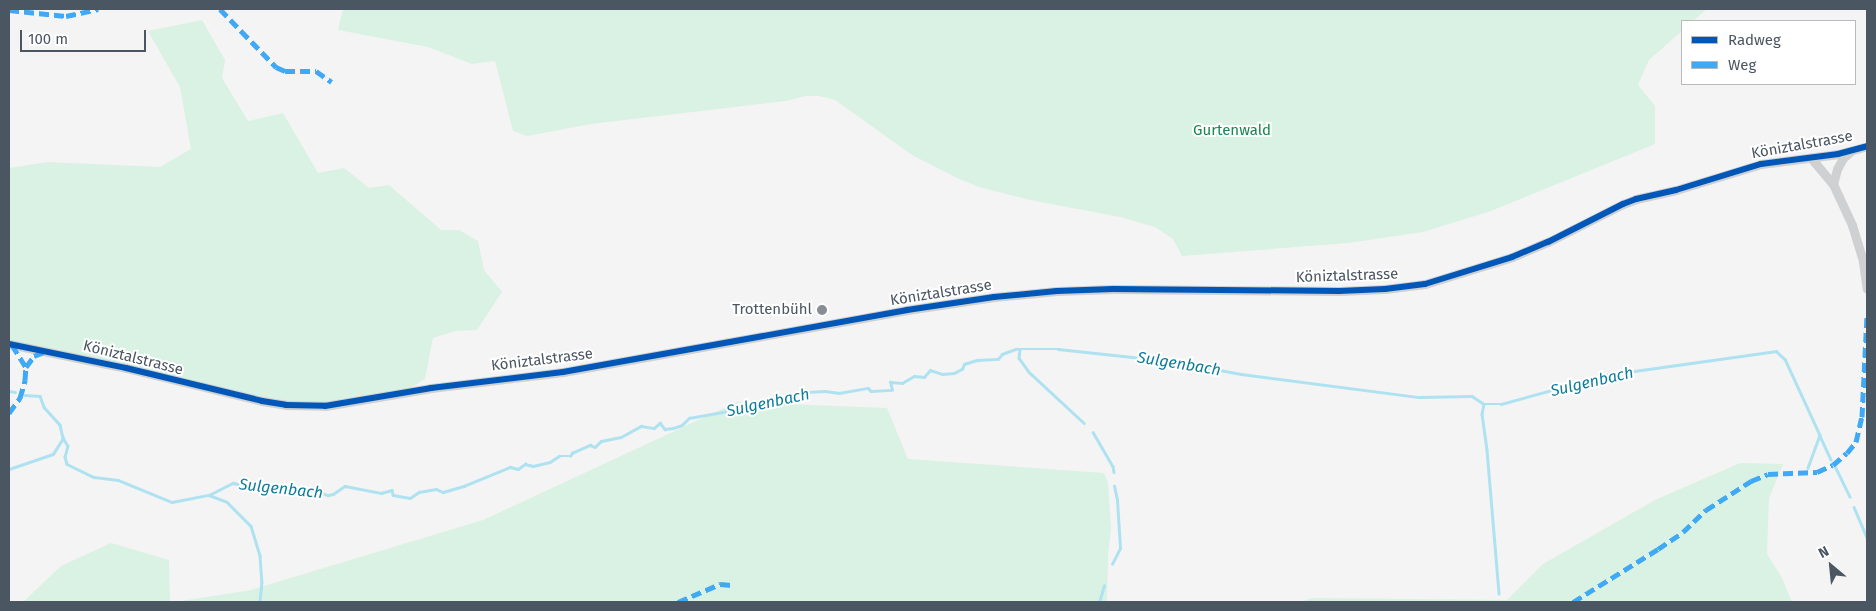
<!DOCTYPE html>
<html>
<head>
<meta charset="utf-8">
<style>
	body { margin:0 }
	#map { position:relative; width:1876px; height:611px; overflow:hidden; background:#f4f4f4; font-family:"Fira Sans",sans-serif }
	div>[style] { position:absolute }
	.green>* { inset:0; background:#d9f2e3 }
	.stream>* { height:2.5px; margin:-1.25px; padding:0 1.25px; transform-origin:1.25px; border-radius:1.25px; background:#aee2f0 }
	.minor>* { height:9px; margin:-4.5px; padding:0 4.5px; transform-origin:4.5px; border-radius:4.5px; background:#ced0d2 }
	.quiet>* { height:5px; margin-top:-2.5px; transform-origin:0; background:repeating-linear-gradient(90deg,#3fa9f5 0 10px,transparent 0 15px) }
	.cycleway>* { height:6px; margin:-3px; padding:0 3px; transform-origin:3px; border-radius:3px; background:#0057b8 }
	.dots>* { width:14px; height:14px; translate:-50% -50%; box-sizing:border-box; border:2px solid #fff; border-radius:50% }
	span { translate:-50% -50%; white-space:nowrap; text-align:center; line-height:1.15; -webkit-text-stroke:4px #fff; paint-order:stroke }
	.park-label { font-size:15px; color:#17864f }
	.street-label { font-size:15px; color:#4a5661 }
	.poi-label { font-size:15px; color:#4a5661 }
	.right { translate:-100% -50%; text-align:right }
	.water-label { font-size:16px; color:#0c7c9b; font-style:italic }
	.frame { position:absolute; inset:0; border:10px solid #4a5661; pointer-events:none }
	.legend { position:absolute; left:1681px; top:20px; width:175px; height:65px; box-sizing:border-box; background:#fff; border:1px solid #b7bbc0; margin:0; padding:6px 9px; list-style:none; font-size:15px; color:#4a5661 }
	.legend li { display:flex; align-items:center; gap:10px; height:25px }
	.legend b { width:25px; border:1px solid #b7bbc0 }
	.north { position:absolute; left:1806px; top:541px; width:50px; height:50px; -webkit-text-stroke:4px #fff; paint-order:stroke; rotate:332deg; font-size:14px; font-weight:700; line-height:20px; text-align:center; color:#4a5661 }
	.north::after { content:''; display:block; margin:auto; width:18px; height:22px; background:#4a5661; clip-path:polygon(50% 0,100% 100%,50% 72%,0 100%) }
	.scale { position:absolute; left:20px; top:30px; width:126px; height:22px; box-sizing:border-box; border:2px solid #4a5661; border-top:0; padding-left:6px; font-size:15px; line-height:18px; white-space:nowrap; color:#4a5661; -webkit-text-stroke:4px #fff; paint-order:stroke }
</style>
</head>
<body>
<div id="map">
	<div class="green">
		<div style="clip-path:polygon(343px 9px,1707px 9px,1693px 21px,1682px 21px,1682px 31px,1649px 60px,1638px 85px,1655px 106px,1655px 144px,1491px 211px,1423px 232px,1348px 243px,1182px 256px,1173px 239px,1155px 227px,1120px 217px,1030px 200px,979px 187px,957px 178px,912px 155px,835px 100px,819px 96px,805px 96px,786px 101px,591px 124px,527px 136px,513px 131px,495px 61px,472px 64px,428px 47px,338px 30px)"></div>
		<div style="clip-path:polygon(202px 20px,225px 60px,222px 78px,248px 121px,283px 113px,318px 173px,344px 168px,369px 188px,389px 185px,441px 230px,459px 230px,478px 241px,484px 270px,502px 292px,477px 330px,455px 331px,433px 338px,425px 379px,406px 391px,349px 401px,287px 405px,9px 347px,9px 168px,48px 162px,160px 167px,191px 149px,180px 87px,148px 31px)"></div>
		<div style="clip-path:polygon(737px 402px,887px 408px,908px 459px,1104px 473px,1108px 483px,1111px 528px,1108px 556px,1107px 602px,175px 602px,251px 590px,483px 520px)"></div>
		<div style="clip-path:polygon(1740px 463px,1783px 464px,1769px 498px,1767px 554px,1782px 578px,1792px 602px,1301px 602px,1312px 598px,1507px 600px,1543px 564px,1655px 500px)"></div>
		<div style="clip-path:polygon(111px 543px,169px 560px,170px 602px,23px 602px,61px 566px)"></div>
	</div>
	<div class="stream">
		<div style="left:1020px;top:349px;width:9px;rotate:96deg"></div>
		<div style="left:1019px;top:358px;width:17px;rotate:54deg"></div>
		<div style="left:1029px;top:372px;width:75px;rotate:42.8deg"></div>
		<div style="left:9px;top:391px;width:6px;rotate:9deg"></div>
		<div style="left:25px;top:395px;width:15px;rotate:4deg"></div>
		<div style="left:40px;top:396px;width:12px;rotate:70deg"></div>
		<div style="left:44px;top:407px;width:24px;rotate:48deg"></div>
		<div style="left:60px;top:425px;width:13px;rotate:77deg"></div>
		<div style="left:63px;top:438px;width:9px;rotate:58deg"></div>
		<div style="left:68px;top:446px;width:11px;rotate:105deg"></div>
		<div style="left:65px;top:457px;width:7px;rotate:74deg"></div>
		<div style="left:67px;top:464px;width:30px;rotate:26deg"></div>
		<div style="left:94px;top:477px;width:24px;rotate:7deg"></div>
		<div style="left:118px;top:480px;width:58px;rotate:22.2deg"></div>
		<div style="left:172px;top:502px;width:38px;rotate:-11deg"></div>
		<div style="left:209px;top:495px;width:27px;rotate:-27deg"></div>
		<div style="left:233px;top:483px;width:24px;rotate:12deg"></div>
		<div style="left:256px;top:488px;width:10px;rotate:-24deg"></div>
		<div style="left:265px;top:484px;width:37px;rotate:13deg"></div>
		<div style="left:301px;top:492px;width:13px;rotate:-9deg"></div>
		<div style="left:314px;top:490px;width:15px;rotate:20deg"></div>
		<div style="left:328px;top:495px;width:5px;rotate:-11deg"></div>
		<div style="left:333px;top:494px;width:14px;rotate:-34deg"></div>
		<div style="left:345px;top:486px;width:37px;rotate:11deg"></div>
		<div style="left:381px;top:493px;width:11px;rotate:-15deg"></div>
		<div style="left:392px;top:490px;width:5px;rotate:79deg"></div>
		<div style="left:393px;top:495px;width:17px;rotate:10deg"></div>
		<div style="left:410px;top:498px;width:11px;rotate:-34deg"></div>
		<div style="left:419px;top:492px;width:17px;rotate:-10deg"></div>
		<div style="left:436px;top:489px;width:8px;rotate:23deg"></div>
		<div style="left:443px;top:492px;width:22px;rotate:-16deg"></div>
		<div style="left:464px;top:486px;width:50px;rotate:-22.4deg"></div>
		<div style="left:510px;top:467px;width:8px;rotate:14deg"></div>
		<div style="left:518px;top:469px;width:9px;rotate:-36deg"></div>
		<div style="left:525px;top:464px;width:8px;rotate:14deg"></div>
		<div style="left:533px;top:466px;width:17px;rotate:-13deg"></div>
		<div style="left:550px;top:462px;width:11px;rotate:-34deg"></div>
		<div style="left:559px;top:456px;width:11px"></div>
		<div style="left:570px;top:456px;width:4px;rotate:-56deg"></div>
		<div style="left:572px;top:453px;width:20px;rotate:-24deg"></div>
		<div style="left:590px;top:445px;width:5px;rotate:22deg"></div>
		<div style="left:595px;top:447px;width:8px;rotate:-45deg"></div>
		<div style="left:601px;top:441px;width:20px;rotate:-11deg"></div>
		<div style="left:621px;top:437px;width:23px;rotate:-29deg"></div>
		<div style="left:641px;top:426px;width:13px;rotate:9deg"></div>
		<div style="left:654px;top:428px;width:8px;rotate:-40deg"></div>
		<div style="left:660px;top:423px;width:8px;rotate:50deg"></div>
		<div style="left:665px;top:429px;width:8px;rotate:-7deg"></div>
		<div style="left:673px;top:428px;width:9px;rotate:-18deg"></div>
		<div style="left:682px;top:425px;width:10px;rotate:-45deg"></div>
		<div style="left:689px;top:418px;width:63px;rotate:-10.1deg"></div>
		<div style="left:751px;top:407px;width:13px;rotate:-29deg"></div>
		<div style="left:762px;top:401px;width:15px;rotate:16deg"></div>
		<div style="left:776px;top:405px;width:23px;rotate:-15deg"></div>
		<div style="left:798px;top:399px;width:11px;rotate:-38deg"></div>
		<div style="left:807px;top:392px;width:18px;rotate:-3deg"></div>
		<div style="left:825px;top:391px;width:14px;rotate:8deg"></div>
		<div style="left:839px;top:393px;width:29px;rotate:-10deg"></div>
		<div style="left:868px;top:388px;width:4px;rotate:45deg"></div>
		<div style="left:871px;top:391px;width:21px;rotate:-3deg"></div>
		<div style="left:892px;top:390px;width:8px;rotate:-104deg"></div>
		<div style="left:890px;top:382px;width:12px;rotate:5deg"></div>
		<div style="left:902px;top:383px;width:14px;rotate:-30deg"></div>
		<div style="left:914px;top:376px;width:10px;rotate:6deg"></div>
		<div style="left:924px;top:377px;width:9px;rotate:-49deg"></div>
		<div style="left:930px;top:370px;width:13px;rotate:18deg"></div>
		<div style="left:942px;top:374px;width:12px;rotate:-5deg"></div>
		<div style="left:954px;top:373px;width:9px;rotate:-27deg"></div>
		<div style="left:962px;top:369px;width:5px;rotate:-68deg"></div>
		<div style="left:964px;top:364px;width:14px;rotate:-17deg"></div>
		<div style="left:977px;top:360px;width:21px;rotate:-3deg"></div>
		<div style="left:998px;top:359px;width:6px;rotate:-51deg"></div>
		<div style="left:1002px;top:354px;width:15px;rotate:-20deg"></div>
		<div style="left:1016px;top:349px;width:42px"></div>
		<div style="left:1058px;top:349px;width:114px;rotate:6.1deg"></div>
		<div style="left:1171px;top:361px;width:71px;rotate:10.5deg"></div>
		<div style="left:1241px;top:374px;width:179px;rotate:7.4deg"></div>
		<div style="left:1419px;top:397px;width:53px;rotate:-1.1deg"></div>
		<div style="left:1472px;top:396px;width:14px;rotate:34deg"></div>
		<div style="left:1484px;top:404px;width:17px"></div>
		<div style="left:1501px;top:404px;width:109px;rotate:-15.4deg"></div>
		<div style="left:1606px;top:375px;width:172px;rotate:-8deg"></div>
		<div style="left:1776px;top:351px;width:12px;rotate:42deg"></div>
		<div style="left:1785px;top:359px;width:84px;rotate:65.3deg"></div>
		<div style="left:1820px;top:435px;width:35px;rotate:110deg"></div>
		<div style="left:1484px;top:404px;width:10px;rotate:101deg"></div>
		<div style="left:1482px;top:414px;width:36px;rotate:82deg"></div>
		<div style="left:1487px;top:450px;width:144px;rotate:85.2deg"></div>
		<div style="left:1093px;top:432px;width:39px;rotate:60deg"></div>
		<div style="left:1113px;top:466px;width:6px;rotate:81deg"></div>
		<div style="left:1820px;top:436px;width:26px;rotate:65deg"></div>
		<div style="left:1835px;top:466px;width:34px;rotate:64deg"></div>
		<div style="left:9px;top:469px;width:46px;rotate:-18.8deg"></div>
		<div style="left:53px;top:454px;width:19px;rotate:-58deg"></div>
		<div style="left:209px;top:495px;width:19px;rotate:21deg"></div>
		<div style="left:227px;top:502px;width:34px;rotate:45deg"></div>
		<div style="left:251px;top:526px;width:31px;rotate:73deg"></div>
		<div style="left:260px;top:556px;width:26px;rotate:86deg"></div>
		<div style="left:262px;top:582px;width:20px;rotate:96deg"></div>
		<div style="left:1854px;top:507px;width:33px;rotate:67deg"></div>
		<div style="left:1112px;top:564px;width:18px;rotate:-63deg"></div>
		<div style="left:1120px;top:548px;width:48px;rotate:-93.6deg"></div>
		<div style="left:1117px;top:500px;width:14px;rotate:-102deg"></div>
		<div style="left:1099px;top:602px;width:17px;rotate:-73deg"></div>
	</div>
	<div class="minor">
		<div style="left:1811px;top:158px;width:34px;rotate:50deg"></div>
		<div style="left:1833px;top:184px;width:45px;rotate:65.1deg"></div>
		<div style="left:1852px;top:225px;width:39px;rotate:73deg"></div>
		<div style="left:1863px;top:262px;width:27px;rotate:82deg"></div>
		<div style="left:1833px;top:184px;width:16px;rotate:-75deg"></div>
		<div style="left:1837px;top:169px;width:13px;rotate:-61deg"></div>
		<div style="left:1843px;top:158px;width:9px;rotate:-41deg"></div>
		<div style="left:9px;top:344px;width:119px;rotate:11.6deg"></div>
		<div style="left:126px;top:368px;width:140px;rotate:13.6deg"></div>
		<div style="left:262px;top:401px;width:24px;rotate:9deg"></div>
		<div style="left:286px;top:405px;width:39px;rotate:1deg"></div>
		<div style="left:325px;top:406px;width:108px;rotate:-9.6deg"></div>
		<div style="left:431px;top:388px;width:133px;rotate:-6.9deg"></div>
		<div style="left:563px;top:372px;width:350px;rotate:-10.2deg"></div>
		<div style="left:907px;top:310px;width:88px;rotate:-8.5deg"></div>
		<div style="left:994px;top:297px;width:63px;rotate:-5.4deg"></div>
		<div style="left:1057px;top:291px;width:56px;rotate:-2deg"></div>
		<div style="left:1113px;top:289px;width:226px;rotate:0.5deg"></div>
		<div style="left:1339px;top:291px;width:46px;rotate:-2.5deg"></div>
		<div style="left:1385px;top:289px;width:40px;rotate:-7.1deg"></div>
		<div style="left:1425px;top:284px;width:91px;rotate:-17.2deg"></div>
		<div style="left:1512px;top:257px;width:39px;rotate:-23deg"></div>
		<div style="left:1548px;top:242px;width:84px;rotate:-26.9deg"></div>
		<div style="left:1623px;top:204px;width:14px;rotate:-21deg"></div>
		<div style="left:1636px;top:199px;width:41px;rotate:-12.7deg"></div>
		<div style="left:1676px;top:190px;width:89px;rotate:-17deg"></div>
		<div style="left:1761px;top:164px;width:78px;rotate:-7.4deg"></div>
		<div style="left:1838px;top:154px;width:30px;rotate:-15deg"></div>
	</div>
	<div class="quiet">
		<div style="left:220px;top:9px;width:81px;rotate:46deg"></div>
		<div style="left:276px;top:67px;width:10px;rotate:24deg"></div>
		<div style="left:285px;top:71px;width:31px"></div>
		<div style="left:316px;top:71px;width:19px;rotate:35deg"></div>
		<div style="left:9px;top:10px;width:57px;rotate:6deg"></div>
		<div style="left:66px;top:16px;width:33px;rotate:-12deg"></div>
		<div style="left:12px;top:345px;width:26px;rotate:58deg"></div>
		<div style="left:9px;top:413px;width:19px;rotate:-54deg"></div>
		<div style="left:20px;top:398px;width:19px;rotate:-74deg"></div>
		<div style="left:25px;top:380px;width:13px;rotate:-86deg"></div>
		<div style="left:26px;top:367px;width:14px;rotate:-54deg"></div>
		<div style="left:34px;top:356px;width:11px;rotate:-22deg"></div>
		<div style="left:678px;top:602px;width:46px;rotate:-23.2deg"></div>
		<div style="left:720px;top:584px;width:12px;rotate:5deg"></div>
		<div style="left:1573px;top:602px;width:100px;rotate:-31.9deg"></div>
		<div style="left:1658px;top:549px;width:30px;rotate:-34deg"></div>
		<div style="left:1683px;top:532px;width:32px;rotate:-44deg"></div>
		<div style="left:1706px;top:510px;width:54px;rotate:-32.8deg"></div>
		<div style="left:1751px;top:481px;width:18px;rotate:-22deg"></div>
		<div style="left:1768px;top:474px;width:49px;rotate:-2.3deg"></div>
		<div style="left:1817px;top:472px;width:17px;rotate:-24deg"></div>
		<div style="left:1833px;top:465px;width:18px;rotate:-41deg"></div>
		<div style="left:1847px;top:453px;width:14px;rotate:-51deg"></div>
		<div style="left:1856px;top:442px;width:26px;rotate:-77deg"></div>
		<div style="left:1862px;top:417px;width:101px;rotate:-87.2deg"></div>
	</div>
	<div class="cycleway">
		<div style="left:9px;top:344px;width:119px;rotate:11.6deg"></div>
		<div style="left:126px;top:368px;width:140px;rotate:13.6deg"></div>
		<div style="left:262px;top:401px;width:24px;rotate:9deg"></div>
		<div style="left:286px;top:405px;width:39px;rotate:1deg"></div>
		<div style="left:325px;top:406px;width:108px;rotate:-9.6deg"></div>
		<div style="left:431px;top:388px;width:133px;rotate:-6.9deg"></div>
		<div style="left:563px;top:372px;width:350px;rotate:-10.2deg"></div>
		<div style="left:907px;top:310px;width:88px;rotate:-8.5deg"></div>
		<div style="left:994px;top:297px;width:63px;rotate:-5.4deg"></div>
		<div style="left:1057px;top:291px;width:56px;rotate:-2deg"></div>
		<div style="left:1113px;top:289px;width:226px;rotate:0.5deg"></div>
		<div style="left:1339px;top:291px;width:46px;rotate:-2.5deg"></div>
		<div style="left:1385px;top:289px;width:40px;rotate:-7.1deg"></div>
		<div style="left:1425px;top:284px;width:91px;rotate:-17.2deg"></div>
		<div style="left:1512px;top:257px;width:39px;rotate:-23deg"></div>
		<div style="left:1548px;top:242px;width:84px;rotate:-26.9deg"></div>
		<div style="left:1623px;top:204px;width:14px;rotate:-21deg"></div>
		<div style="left:1636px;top:199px;width:41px;rotate:-12.7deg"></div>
		<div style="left:1676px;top:190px;width:89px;rotate:-17deg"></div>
		<div style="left:1761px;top:164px;width:78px;rotate:-7.4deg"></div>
		<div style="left:1838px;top:154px;width:30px;rotate:-15deg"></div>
	</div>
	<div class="dots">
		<div style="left:822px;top:310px;background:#868d94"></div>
	</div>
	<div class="park-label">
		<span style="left:1232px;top:131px">Gurtenwald</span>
	</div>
	<div class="street-label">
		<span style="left:1802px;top:145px;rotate:-10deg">Köniztalstrasse</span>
		<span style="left:1347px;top:276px;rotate:-2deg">Köniztalstrasse</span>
		<span style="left:941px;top:293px;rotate:-9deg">Köniztalstrasse</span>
		<span style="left:133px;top:358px;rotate:14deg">Köniztalstrasse</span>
		<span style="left:542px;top:360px;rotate:-7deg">Köniztalstrasse</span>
	</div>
	<div class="poi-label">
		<span class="right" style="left:812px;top:310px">Trottenbühl</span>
	</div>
	<div class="water-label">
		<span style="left:1179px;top:364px;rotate:9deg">Sulgenbach</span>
		<span style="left:1592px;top:382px;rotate:-13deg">Sulgenbach</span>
		<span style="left:768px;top:403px;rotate:-12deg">Sulgenbach</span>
		<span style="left:281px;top:489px;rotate:6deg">Sulgenbach</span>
	</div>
	<div class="frame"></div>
	<ul class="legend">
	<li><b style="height:6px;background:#0057b8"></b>Radweg</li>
	<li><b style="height:6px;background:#3fa9f5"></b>Weg</li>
	</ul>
	<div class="north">N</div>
	<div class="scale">100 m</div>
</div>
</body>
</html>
